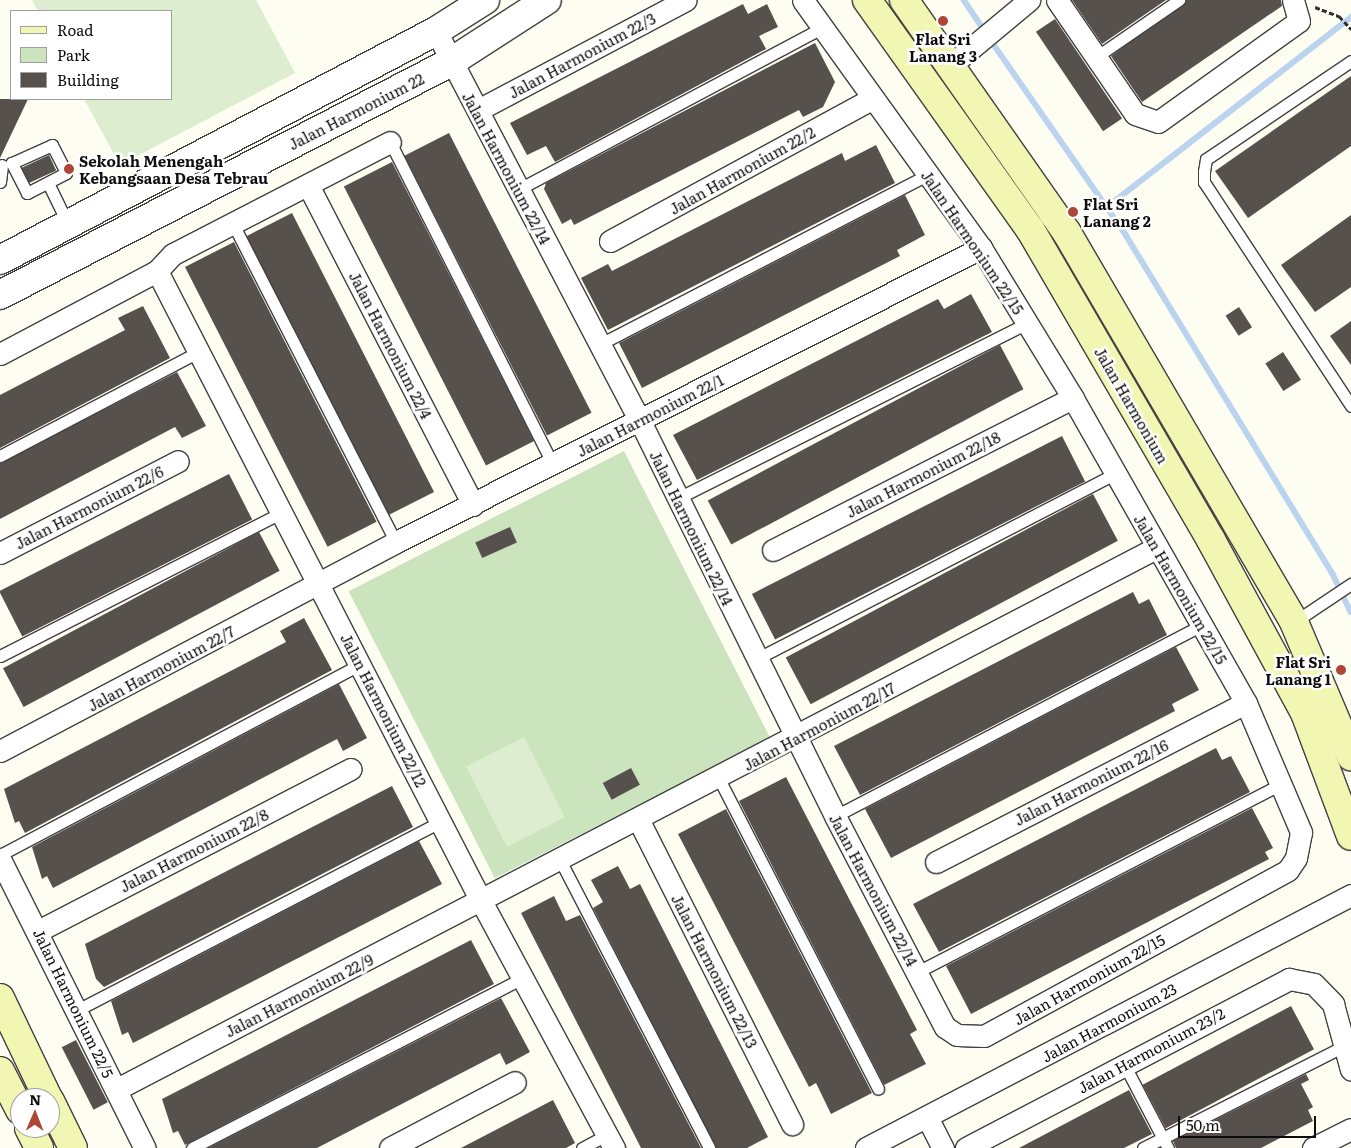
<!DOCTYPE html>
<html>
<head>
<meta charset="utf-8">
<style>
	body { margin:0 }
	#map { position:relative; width:1351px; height:1148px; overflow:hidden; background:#fdfdf1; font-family:Literata,serif }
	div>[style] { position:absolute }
	.green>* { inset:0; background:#cbe4be; transform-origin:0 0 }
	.pitch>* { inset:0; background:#ddedcf; transform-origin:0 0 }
	.stream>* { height:5.5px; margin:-2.75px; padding:0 2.75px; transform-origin:2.75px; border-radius:2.75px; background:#bbd3ef }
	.building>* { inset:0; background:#56514c; transform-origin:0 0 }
	.path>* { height:3px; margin-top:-1.5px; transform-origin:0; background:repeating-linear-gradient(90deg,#303030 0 5px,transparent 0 7.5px) }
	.roads { filter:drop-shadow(1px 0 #414141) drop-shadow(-1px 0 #414141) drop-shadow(0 1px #414141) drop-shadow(0 -1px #414141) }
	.service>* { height:11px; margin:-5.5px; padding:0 5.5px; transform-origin:5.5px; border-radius:5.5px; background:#fff }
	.minor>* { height:21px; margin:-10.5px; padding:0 10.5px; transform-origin:10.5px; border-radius:10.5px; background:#fff }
	.tertiary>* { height:28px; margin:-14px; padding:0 14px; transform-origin:14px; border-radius:14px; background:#fff }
	.secondary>* { height:28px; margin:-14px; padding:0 14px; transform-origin:14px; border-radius:14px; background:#f2f6b3 }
	.dots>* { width:14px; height:14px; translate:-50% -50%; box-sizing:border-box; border:2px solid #fff; border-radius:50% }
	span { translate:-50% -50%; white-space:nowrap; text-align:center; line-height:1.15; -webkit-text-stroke:5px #fff; paint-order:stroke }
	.poi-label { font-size:15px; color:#0e0e0e; font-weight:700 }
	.left { translate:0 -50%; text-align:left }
	.right { translate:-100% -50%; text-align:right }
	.street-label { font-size:15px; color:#0e0e0e }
	.legend { position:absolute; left:10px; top:10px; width:162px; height:90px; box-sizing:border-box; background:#fff; border:1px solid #9f9f9f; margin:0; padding:6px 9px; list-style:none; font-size:15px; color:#0e0e0e }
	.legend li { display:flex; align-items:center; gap:10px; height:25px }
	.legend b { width:25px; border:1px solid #9f9f9f }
	.north { position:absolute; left:10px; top:1088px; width:50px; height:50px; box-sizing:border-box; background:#fff; border:1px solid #9f9f9f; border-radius:50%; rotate:1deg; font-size:14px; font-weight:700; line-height:20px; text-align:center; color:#0e0e0e }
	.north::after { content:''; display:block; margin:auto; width:18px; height:22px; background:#af4536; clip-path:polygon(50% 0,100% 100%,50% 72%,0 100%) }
	.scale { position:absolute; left:1178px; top:1116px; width:138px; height:22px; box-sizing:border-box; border:2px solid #0e0e0e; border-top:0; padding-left:6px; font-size:15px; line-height:18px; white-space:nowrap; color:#0e0e0e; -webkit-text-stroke:4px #fff; paint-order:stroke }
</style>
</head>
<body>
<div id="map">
	<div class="green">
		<div style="left:624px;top:451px;width:322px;height:309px;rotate:63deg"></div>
	</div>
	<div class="pitch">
		<div style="clip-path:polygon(32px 0,256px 0,295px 73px,120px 165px,84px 99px,171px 99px,171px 11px,38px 11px)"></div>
		<div style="left:524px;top:737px;width:90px;height:65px;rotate:63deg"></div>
	</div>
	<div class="stream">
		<div style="left:964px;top:0;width:37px;rotate:56deg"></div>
		<div style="left:990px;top:39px;width:239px;rotate:55.2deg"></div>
		<div style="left:1126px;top:235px;width:397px;rotate:58.6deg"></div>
		<div style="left:1333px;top:574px;width:42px;rotate:64.7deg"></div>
		<div style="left:1106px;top:208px;width:311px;rotate:-37.9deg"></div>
	</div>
	<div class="building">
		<div style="clip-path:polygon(1072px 0,1166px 0,1102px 44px)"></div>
		<div style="clip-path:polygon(1186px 0,1281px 0,1282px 6px,1142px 102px,1111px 56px)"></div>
		<div style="clip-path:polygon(743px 4px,748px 14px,767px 4px,778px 27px,759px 36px,766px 49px,555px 162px,546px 146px,527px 155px,510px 123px)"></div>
		<div style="left:1055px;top:19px;width:120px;height:23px;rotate:56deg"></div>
		<div style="clip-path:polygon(815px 43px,835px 82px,823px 107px,803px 117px,799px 110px,574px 225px,571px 219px,562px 224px,544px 189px,546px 183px)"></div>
		<div style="clip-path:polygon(1351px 76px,1351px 146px,1248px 218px,1215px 171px)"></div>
		<div style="clip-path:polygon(0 99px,28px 99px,0 158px)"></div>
		<div style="left:449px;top:133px;width:314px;height:50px;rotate:63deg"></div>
		<div style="clip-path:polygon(876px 145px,895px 183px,608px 330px,581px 278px,608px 264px,612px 271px,842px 153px,845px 161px)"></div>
		<div style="left:49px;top:155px;width:17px;height:30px;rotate:65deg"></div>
		<div style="left:392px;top:162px;width:313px;height:54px;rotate:63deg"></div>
		<div style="clip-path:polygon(905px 195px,925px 235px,897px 250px,900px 256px,642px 388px,619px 343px)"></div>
		<div style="left:292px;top:213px;width:313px;height:51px;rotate:63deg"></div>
		<div style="clip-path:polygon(1351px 215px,1351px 287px,1315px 312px,1281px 265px)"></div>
		<div style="left:234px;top:242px;width:314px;height:55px;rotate:63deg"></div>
		<div style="clip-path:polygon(971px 294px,992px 332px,697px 480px,673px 435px,938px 299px,944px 309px)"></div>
		<div style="clip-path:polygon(143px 306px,170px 358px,0 448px,0 395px,125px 330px,118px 318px)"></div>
		<div style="left:1239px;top:307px;width:24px;height:16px;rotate:57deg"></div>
		<div style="clip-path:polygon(1351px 321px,1351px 365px,1330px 336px)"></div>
		<div style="left:1000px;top:345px;width:50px;height:331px;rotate:62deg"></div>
		<div style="left:1283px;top:352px;width:33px;height:21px;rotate:57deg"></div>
		<div style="clip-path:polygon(177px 372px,206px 426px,182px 438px,175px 427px,0 519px,0 463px)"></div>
		<div style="left:1062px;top:436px;width:51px;height:348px;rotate:63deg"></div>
		<div style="left:229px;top:474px;width:51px;height:258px;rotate:63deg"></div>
		<div style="left:1093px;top:494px;width:53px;height:348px;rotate:62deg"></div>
		<div style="left:510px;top:527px;width:17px;height:38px;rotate:66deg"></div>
		<div style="left:259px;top:532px;width:44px;height:290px;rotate:62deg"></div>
		<div style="clip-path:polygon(1133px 592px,1139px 604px,1149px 599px,1167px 635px,860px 795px,834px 746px)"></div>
		<div style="clip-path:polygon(304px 618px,332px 670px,25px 833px,19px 821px,15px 823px,4px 789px,286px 642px,280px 631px)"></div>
		<div style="clip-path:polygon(1176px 647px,1199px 690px,1172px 704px,1175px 711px,891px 858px,865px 809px)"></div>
		<div style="clip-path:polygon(339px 684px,367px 738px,343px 751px,337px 739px,53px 888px,47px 876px,42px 879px,32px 847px)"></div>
		<div style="clip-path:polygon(1216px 748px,1222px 760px,1231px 756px,1250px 792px,939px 952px,913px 904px)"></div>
		<div style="left:631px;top:768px;width:19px;height:32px;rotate:62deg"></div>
		<div style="clip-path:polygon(786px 777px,917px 1030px,910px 1034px,926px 1064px,884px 1085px,739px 801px)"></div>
		<div style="clip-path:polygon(392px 786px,413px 827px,104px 987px,96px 979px,85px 944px)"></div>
		<div style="clip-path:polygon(1252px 808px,1273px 848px,1265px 852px,1269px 859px,971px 1014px,946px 966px)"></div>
		<div style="clip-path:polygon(726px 809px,872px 1093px,831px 1114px,816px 1083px,809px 1087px,678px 834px)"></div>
		<div style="clip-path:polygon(419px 841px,442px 884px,133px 1043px,128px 1032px,122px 1035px,111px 1001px)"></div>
		<div style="clip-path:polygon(618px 866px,630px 889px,640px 884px,768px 1137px,747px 1148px,716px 1148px,593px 908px,603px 902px,591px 880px)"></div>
		<div style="clip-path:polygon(554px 896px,566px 921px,580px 915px,701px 1148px,641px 1148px,521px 913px)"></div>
		<div style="clip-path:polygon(471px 940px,494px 984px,185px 1145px,178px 1131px,173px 1133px,162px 1099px)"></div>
		<div style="clip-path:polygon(501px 998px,530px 1052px,506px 1065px,500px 1053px,317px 1148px,208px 1148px)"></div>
		<div style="left:1291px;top:1006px;width:49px;height:168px;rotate:62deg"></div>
		<div style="left:76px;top:1040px;width:70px;height:16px;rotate:63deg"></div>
		<div style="clip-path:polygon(1306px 1074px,1309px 1080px,1301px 1084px,1313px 1107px,1308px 1110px,1313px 1121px,1261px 1148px,1176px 1148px,1173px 1141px)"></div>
		<div style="clip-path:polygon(1129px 1090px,1152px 1134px,1124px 1148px,1019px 1148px)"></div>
		<div style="clip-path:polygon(553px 1100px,575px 1143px,566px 1148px,461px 1148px)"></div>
	</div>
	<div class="path">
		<div style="left:1315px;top:7px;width:26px;rotate:21deg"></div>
		<div style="left:1339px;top:16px;width:18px;rotate:47deg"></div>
	</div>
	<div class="roads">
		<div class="service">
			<div style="left:1096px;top:57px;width:101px;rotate:-34.5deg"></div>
			<div style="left:1351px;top:61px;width:175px;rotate:145.9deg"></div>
			<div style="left:1206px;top:159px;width:12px;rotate:99deg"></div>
			<div style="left:1204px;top:171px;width:11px;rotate:90deg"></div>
			<div style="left:1204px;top:182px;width:268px;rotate:56.7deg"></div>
			<div style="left:390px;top:142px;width:361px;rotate:63.2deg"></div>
			<div style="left:52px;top:145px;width:31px;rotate:63deg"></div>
			<div style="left:66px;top:173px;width:44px;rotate:152.9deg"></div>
			<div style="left:27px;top:193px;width:34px;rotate:-117deg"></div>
			<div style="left:12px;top:163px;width:44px;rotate:-24.2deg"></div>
			<div style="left:0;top:182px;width:17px;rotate:-83deg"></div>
			<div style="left:48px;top:183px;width:46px;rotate:64deg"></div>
			<div style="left:519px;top:189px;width:345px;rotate:-28deg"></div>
			<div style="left:233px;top:224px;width:357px;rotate:62.9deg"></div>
			<div style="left:600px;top:344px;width:369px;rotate:-27.3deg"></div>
			<div style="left:0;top:456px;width:226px;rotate:-27.7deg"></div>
			<div style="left:678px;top:498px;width:390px;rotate:-26.6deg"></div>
			<div style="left:1294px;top:622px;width:69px;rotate:-33.7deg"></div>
			<div style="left:0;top:656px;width:318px;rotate:-27deg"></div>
			<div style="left:756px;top:659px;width:403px;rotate:-27.3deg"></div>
			<div style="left:719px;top:779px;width:348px;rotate:62.8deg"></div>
			<div style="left:835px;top:816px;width:416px;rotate:-27.5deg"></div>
			<div style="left:0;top:855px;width:408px;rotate:-27.9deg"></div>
			<div style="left:560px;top:860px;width:324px;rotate:62.6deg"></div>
			<div style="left:917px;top:972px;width:411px;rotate:-27.3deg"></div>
			<div style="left:77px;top:1010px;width:410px;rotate:-27.4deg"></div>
			<div style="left:1124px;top:1064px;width:95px;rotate:62.4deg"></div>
			<div style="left:192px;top:1148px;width:372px;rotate:-27.2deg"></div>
			<div style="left:582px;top:1148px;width:27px;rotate:-28deg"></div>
			<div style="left:1143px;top:1148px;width:228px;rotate:-26.9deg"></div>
		</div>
		<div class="minor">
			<div style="left:1057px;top:0;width:138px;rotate:55.6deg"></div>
			<div style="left:1135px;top:114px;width:24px;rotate:19deg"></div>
			<div style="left:1158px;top:122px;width:173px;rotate:-35.6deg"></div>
			<div style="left:1299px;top:21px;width:22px;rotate:-106deg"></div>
			<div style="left:436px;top:31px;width:440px;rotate:62.4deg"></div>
			<div style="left:640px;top:421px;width:441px;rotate:63.7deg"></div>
			<div style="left:835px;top:816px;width:238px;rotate:62.5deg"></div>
			<div style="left:945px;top:1027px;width:14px;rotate:34deg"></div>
			<div style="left:957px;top:1035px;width:27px;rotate:2deg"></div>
			<div style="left:984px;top:1036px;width:346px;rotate:-28.6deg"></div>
			<div style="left:1288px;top:870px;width:14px;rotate:-56deg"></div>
			<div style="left:1296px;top:858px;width:26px;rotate:-79deg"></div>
			<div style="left:1301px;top:832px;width:140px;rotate:-113.1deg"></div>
			<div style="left:1246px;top:703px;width:351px;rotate:-119.6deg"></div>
			<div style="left:1073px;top:398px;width:176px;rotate:-121.5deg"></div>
			<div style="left:981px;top:248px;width:305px;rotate:-125.7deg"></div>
			<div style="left:951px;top:65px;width:102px;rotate:-39.8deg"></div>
			<div style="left:478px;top:110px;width:235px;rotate:-27.9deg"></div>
			<div style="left:308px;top:185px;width:360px;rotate:62.7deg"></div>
			<div style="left:610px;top:241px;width:299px;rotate:-28.5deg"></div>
			<div style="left:157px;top:271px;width:708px;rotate:62.78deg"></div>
			<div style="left:481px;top:901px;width:281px;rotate:61.7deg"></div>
			<div style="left:0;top:354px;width:178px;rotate:-27.9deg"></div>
			<div style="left:157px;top:271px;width:23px;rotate:-47deg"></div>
			<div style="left:173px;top:254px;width:244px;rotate:-27.3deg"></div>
			<div style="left:773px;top:550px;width:336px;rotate:-26.9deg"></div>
			<div style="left:0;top:553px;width:200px;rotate:-27.3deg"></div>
			<div style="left:0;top:751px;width:448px;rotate:-27.8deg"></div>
			<div style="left:396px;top:542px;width:655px;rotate:-26.68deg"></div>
			<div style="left:638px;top:819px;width:342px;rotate:63.2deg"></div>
			<div style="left:0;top:859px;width:323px;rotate:63.4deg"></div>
			<div style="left:936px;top:862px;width:348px;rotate:-27.2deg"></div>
			<div style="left:38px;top:931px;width:352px;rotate:-27.4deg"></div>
			<div style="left:117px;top:1089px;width:1171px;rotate:-27.51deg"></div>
			<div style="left:927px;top:1117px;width:35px;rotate:63deg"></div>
			<div style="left:390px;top:1148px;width:141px;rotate:-27.8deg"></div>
			<div style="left:866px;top:1148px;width:547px;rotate:-27.55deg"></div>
			<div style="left:966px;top:1148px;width:365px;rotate:-27.6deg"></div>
			<div style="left:1289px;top:979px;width:25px;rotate:11deg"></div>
			<div style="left:1314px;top:984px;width:28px;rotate:46deg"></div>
			<div style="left:1333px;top:1004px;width:68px;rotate:74.7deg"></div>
			<div style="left:1313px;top:1148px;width:42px;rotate:-26.6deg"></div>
		</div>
		<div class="tertiary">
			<div style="left:0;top:260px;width:492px;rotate:-27.7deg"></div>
			<div style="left:436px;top:31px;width:58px;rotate:-32.3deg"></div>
			<div style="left:0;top:295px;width:508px;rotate:-27.32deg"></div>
			<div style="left:451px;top:62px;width:114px;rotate:-32.9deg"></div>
		</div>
		<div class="secondary">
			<div style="left:867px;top:0;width:281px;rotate:54.6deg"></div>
			<div style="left:1030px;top:229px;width:360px;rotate:59.8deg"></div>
			<div style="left:1211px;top:540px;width:197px;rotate:61.5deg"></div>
			<div style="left:1305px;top:713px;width:131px;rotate:69.5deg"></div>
			<div style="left:904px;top:0;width:284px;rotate:55deg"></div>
			<div style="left:1067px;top:233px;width:450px;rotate:59.7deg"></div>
			<div style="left:1294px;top:622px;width:146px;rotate:67deg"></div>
			<div style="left:0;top:998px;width:111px;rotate:64.4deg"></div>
			<div style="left:0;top:1071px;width:44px;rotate:62.9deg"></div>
			<div style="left:50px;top:1101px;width:52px;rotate:63.9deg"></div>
			<div style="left:29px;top:1128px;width:22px;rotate:63deg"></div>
		</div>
	</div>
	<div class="dots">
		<div style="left:943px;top:21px;background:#af4536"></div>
		<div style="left:69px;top:169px;background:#af4536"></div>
		<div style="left:1073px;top:212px;background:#af4536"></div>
		<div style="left:1341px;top:670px;background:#af4536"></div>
	</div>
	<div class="poi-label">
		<span style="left:943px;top:47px">Flat Sri<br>Lanang 3</span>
		<span class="left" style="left:79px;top:169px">Sekolah Menengah<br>Kebangsaan Desa Tebrau</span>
		<span class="left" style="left:1083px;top:212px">Flat Sri<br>Lanang 2</span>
		<span class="right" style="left:1331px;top:670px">Flat Sri<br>Lanang 1</span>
	</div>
	<div class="street-label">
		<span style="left:582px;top:55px;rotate:-28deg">Jalan Harmonium 22/3</span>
		<span style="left:356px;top:111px;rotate:-27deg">Jalan Harmonium 22</span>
		<span style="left:507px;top:168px;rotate:62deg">Jalan Harmonium 22/14</span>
		<span style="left:742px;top:170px;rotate:-29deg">Jalan Harmonium 22/2</span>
		<span style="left:973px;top:242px;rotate:56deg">Jalan Harmonium 22/15</span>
		<span style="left:391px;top:345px;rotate:63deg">Jalan Harmonium 22/4</span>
		<span style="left:1132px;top:405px;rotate:60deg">Jalan Harmonium</span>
		<span style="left:650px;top:415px;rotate:-27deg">Jalan Harmonium 22/1</span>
		<span style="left:923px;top:474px;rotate:-27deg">Jalan Harmonium 22/18</span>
		<span style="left:89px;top:507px;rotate:-27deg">Jalan Harmonium 22/6</span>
		<span style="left:692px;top:528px;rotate:64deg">Jalan Harmonium 22/14</span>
		<span style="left:1181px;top:589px;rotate:60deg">Jalan Harmonium 22/15</span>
		<span style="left:161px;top:668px;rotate:-28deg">Jalan Harmonium 22/7</span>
		<span style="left:384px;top:710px;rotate:63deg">Jalan Harmonium 22/12</span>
		<span style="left:819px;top:726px;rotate:-28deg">Jalan Harmonium 22/17</span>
		<span style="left:1091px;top:782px;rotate:-27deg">Jalan Harmonium 22/16</span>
		<span style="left:194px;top:850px;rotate:-27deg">Jalan Harmonium 22/8</span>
		<span style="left:874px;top:890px;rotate:62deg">Jalan Harmonium 22/14</span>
		<span style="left:715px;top:971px;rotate:63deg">Jalan Harmonium 22/13</span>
		<span style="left:1089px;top:979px;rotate:-29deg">Jalan Harmonium 22/15</span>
		<span style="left:299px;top:995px;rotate:-27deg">Jalan Harmonium 22/9</span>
		<span style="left:74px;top:1003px;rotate:64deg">Jalan Harmonium 22/5</span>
		<span style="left:1109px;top:1022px;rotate:-28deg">Jalan Harmonium 23</span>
		<span style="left:1151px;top:1050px;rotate:-28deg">Jalan Harmonium 23/2</span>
	</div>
	<ul class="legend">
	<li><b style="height:6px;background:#f2f6b3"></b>Road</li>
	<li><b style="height:14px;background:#cbe4be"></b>Park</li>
	<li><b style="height:14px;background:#56514c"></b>Building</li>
	</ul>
	<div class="north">N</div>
	<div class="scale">50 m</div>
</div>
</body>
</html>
